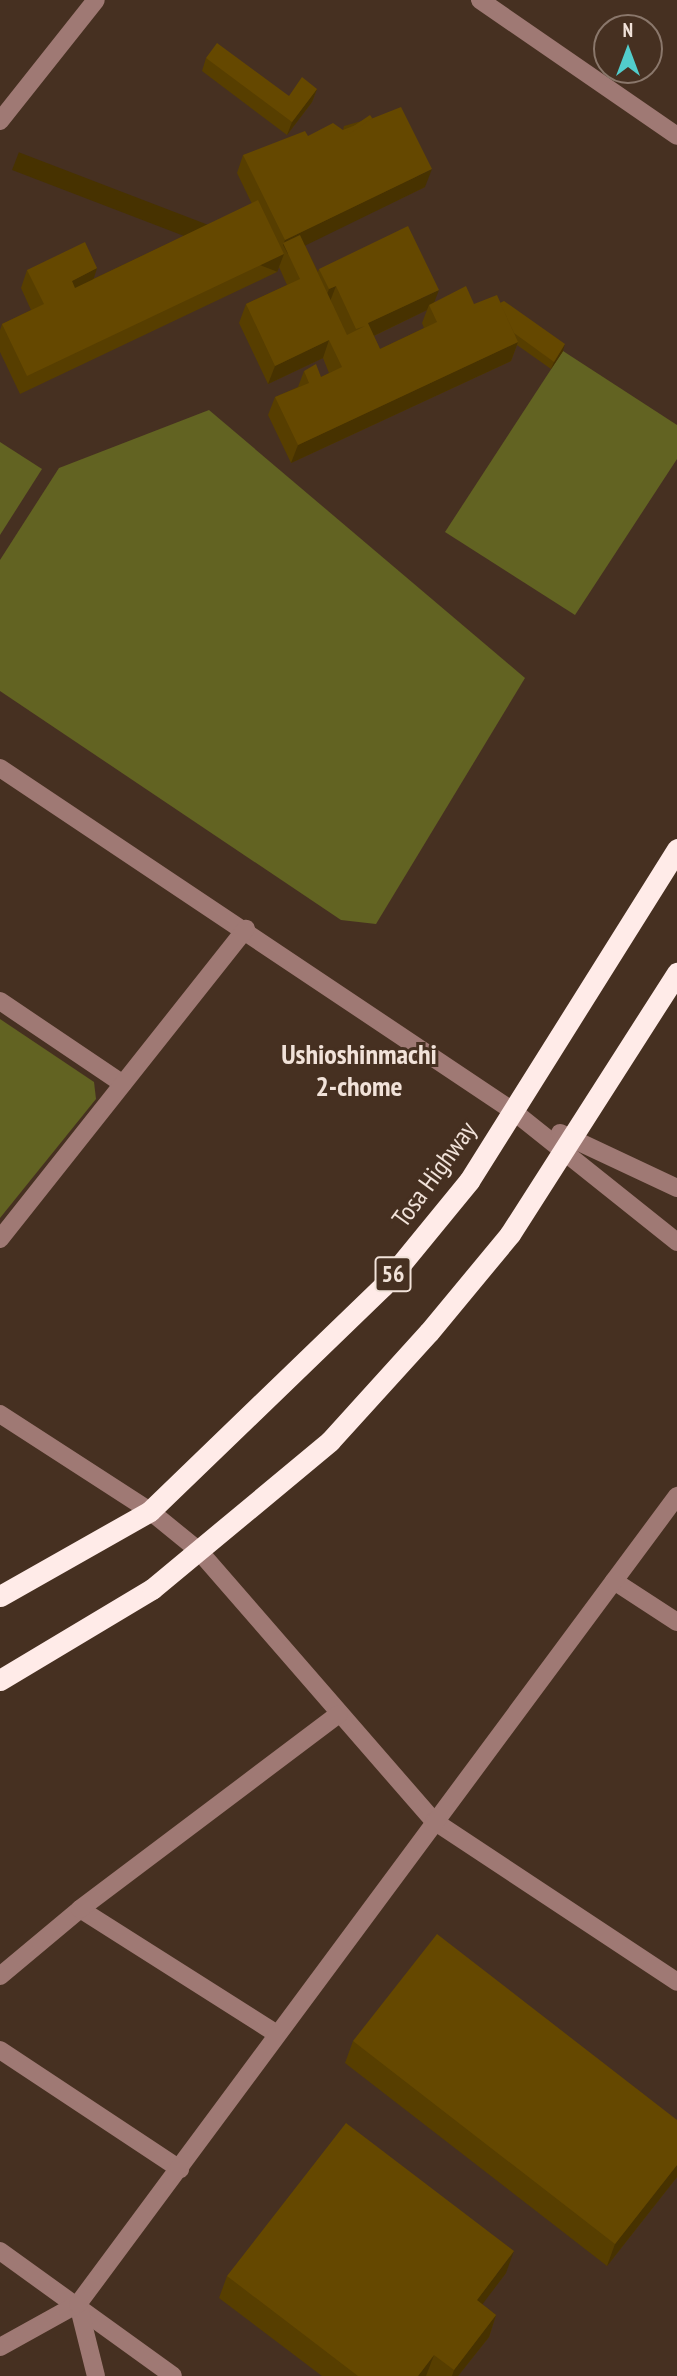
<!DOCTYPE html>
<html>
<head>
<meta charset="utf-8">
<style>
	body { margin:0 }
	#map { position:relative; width:677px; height:2376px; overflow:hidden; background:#463021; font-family:"PT Sans Narrow",sans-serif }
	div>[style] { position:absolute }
	.green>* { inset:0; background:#626322 }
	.minor>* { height:18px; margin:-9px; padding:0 9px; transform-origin:9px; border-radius:9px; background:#9f7974 }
	.highway>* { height:21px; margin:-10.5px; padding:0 10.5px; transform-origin:10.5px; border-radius:10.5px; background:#ffebe8 }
	.wall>* { inset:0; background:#573e00 }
	.shaded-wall>* { inset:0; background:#473200; transform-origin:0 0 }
	.building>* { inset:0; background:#654800; transform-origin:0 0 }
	span { translate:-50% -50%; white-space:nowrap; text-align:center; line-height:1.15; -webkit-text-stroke:6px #463021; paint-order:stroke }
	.shield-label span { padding:2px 5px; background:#463021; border:2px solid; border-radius:5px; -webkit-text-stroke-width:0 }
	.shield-label { font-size:24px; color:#f1e2d9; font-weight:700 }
	.street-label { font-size:26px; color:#f1e2d9 }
	.neighbourhood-label { font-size:28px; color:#f1e2d9; font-weight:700 }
	.north { position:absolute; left:593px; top:14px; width:70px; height:70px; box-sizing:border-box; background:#463021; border:2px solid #8a776b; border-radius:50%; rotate:0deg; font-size:19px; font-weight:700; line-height:28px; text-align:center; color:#f1e2d9 }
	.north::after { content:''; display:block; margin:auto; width:24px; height:32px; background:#52cdcc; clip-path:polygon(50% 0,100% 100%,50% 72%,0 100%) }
</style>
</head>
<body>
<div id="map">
	<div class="green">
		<div style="clip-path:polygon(563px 351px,677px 425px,677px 459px,575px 615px,445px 532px)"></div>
		<div style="clip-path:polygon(209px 410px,525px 678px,376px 924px,341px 920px,0 691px,0 560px,59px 468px)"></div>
		<div style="clip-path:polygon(0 442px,42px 469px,0 535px)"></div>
		<div style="clip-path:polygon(0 1019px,94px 1082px,96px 1099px,0 1218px)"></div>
	</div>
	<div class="minor">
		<div style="left:480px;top:0;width:239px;rotate:34.6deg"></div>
		<div style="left:0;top:121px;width:154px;rotate:-51.6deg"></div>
		<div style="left:0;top:768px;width:617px;rotate:33.77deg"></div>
		<div style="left:513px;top:1111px;width:210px;rotate:38.6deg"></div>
		<div style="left:0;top:1001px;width:148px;rotate:34deg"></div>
		<div style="left:560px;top:1133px;width:129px;rotate:25.2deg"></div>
		<div style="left:0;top:1239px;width:396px;rotate:-51.6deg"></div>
		<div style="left:0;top:1414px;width:179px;rotate:32.9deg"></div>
		<div style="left:150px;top:1511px;width:63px;rotate:39.2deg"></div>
		<div style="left:199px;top:1551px;width:358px;rotate:49deg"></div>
		<div style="left:434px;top:1821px;width:291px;rotate:33.5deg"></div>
		<div style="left:614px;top:1581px;width:75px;rotate:33.1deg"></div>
		<div style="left:80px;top:1909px;width:233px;rotate:32.4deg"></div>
		<div style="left:0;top:1976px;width:104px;rotate:-39.9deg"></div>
		<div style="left:80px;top:1909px;width:324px;rotate:-37deg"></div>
		<div style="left:0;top:2050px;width:216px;rotate:33.5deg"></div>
		<div style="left:0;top:2251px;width:213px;rotate:35.8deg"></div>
		<div style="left:78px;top:2304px;width:74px;rotate:76deg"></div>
		<div style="left:0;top:2347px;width:89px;rotate:-28.9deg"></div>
		<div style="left:78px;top:2304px;width:1006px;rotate:-53.45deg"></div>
	</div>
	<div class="highway">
		<div style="left:0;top:1596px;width:172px;rotate:-29.5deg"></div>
		<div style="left:150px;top:1511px;width:324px;rotate:-44deg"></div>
		<div style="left:383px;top:1286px;width:136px;rotate:-50.7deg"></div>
		<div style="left:469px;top:1181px;width:392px;rotate:-57.9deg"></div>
		<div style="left:0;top:1680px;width:177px;rotate:-30.9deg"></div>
		<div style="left:152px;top:1589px;width:231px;rotate:-39.7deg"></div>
		<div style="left:330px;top:1441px;width:147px;rotate:-47.8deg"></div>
		<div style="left:429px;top:1332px;width:127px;rotate:-50.4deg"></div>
		<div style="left:510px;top:1234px;width:310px;rotate:-57.4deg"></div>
	</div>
	<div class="wall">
		<div style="clip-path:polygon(206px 58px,289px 96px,317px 89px,312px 102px,287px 135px,202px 71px)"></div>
		<div style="clip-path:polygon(evenodd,372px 118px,425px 187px,305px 245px,318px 272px,319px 269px,434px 302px,474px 304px,500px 303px,563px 351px,551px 369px,517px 345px,511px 361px,291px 463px,268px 415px,275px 397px,298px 387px,304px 371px,321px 377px,329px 373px,323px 358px,268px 384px,239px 323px,246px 304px,287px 285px,279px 267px,277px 272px,20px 394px,0 352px,0 330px,2px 324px,31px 310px,21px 288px,27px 270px,97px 268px,93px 279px,252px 204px,237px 173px,243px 155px,308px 136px,343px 130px,344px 126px,372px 118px,427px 310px,422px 323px,424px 328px,380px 349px,374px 336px,427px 310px)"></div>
		<div style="clip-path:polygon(353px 2041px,677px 2120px,677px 2177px,607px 2266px,345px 2063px)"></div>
		<div style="clip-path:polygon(506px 2273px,482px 2304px,496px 2315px,489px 2337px,458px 2376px,322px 2376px,219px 2298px,227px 2276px)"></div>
	</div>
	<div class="shaded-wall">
		<div style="clip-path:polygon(317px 89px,312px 102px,287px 135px,292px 122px)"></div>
		<div style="clip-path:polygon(432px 169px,425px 187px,288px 254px,283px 245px,285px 240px)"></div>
		<div style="left:284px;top:254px;width:19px;height:284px;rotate:111deg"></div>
		<div style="clip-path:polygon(97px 268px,91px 287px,66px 299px,72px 281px)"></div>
		<div style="clip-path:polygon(336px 286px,329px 304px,322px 307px,329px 289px)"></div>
		<div style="clip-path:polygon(439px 290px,432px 308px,429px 305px,427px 310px,361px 342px,368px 323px)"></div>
		<div style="clip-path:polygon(329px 340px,323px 358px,268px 384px,275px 366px)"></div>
		<div style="clip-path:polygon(518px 342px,511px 361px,291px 463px,298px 445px)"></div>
		<div style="clip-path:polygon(565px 344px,563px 351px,551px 369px,554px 362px)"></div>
		<div style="clip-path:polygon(677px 2165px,677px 2177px,607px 2266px,615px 2244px)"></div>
		<div style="clip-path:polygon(514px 2251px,506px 2273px,469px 2322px,477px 2300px)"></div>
		<div style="clip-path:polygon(496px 2315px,489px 2337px,458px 2376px,452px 2376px,454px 2370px)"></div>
		<div style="clip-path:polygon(434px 2355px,426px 2376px,418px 2376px)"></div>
	</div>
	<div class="building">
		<div style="clip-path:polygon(217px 43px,289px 96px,302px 77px,317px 89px,292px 122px,206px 58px)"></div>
		<div style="clip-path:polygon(401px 107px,432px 169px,285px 240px,243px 155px,305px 131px,308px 136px,333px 123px,343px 130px)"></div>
		<div style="left:370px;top:115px;width:4px;height:28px;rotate:56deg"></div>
		<div style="clip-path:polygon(258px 200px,284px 254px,27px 376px,2px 324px,44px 304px,27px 270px,85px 242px,97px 268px,72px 281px,75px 288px)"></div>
		<div style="clip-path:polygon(408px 226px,439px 290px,368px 323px,380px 349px,437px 322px,429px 305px,466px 286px,474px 304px,497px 295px,518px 342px,298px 445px,275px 397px,309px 383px,304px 371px,316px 364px,321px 377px,342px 367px,329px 340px,275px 366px,246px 304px,300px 279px,283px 243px,300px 235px,347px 335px,365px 326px,356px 329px,336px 286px,329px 289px,319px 269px)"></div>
		<div style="clip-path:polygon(504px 301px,565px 344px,554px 362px,514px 333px,500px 303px)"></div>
		<div style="clip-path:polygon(437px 1934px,677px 2120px,677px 2165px,615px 2244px,353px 2041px)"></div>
		<div style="clip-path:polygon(346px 2123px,514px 2251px,477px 2300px,496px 2315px,454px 2370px,434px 2355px,418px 2376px,358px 2376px,227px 2276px)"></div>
	</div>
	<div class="shield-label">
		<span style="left:393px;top:1274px">56</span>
	</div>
	<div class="street-label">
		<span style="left:434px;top:1174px;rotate:-54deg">Tosa Highway</span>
	</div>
	<div class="neighbourhood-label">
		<span style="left:359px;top:1070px">Ushioshinmachi<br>2-chome</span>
	</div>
	<div class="north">N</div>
</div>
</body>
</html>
